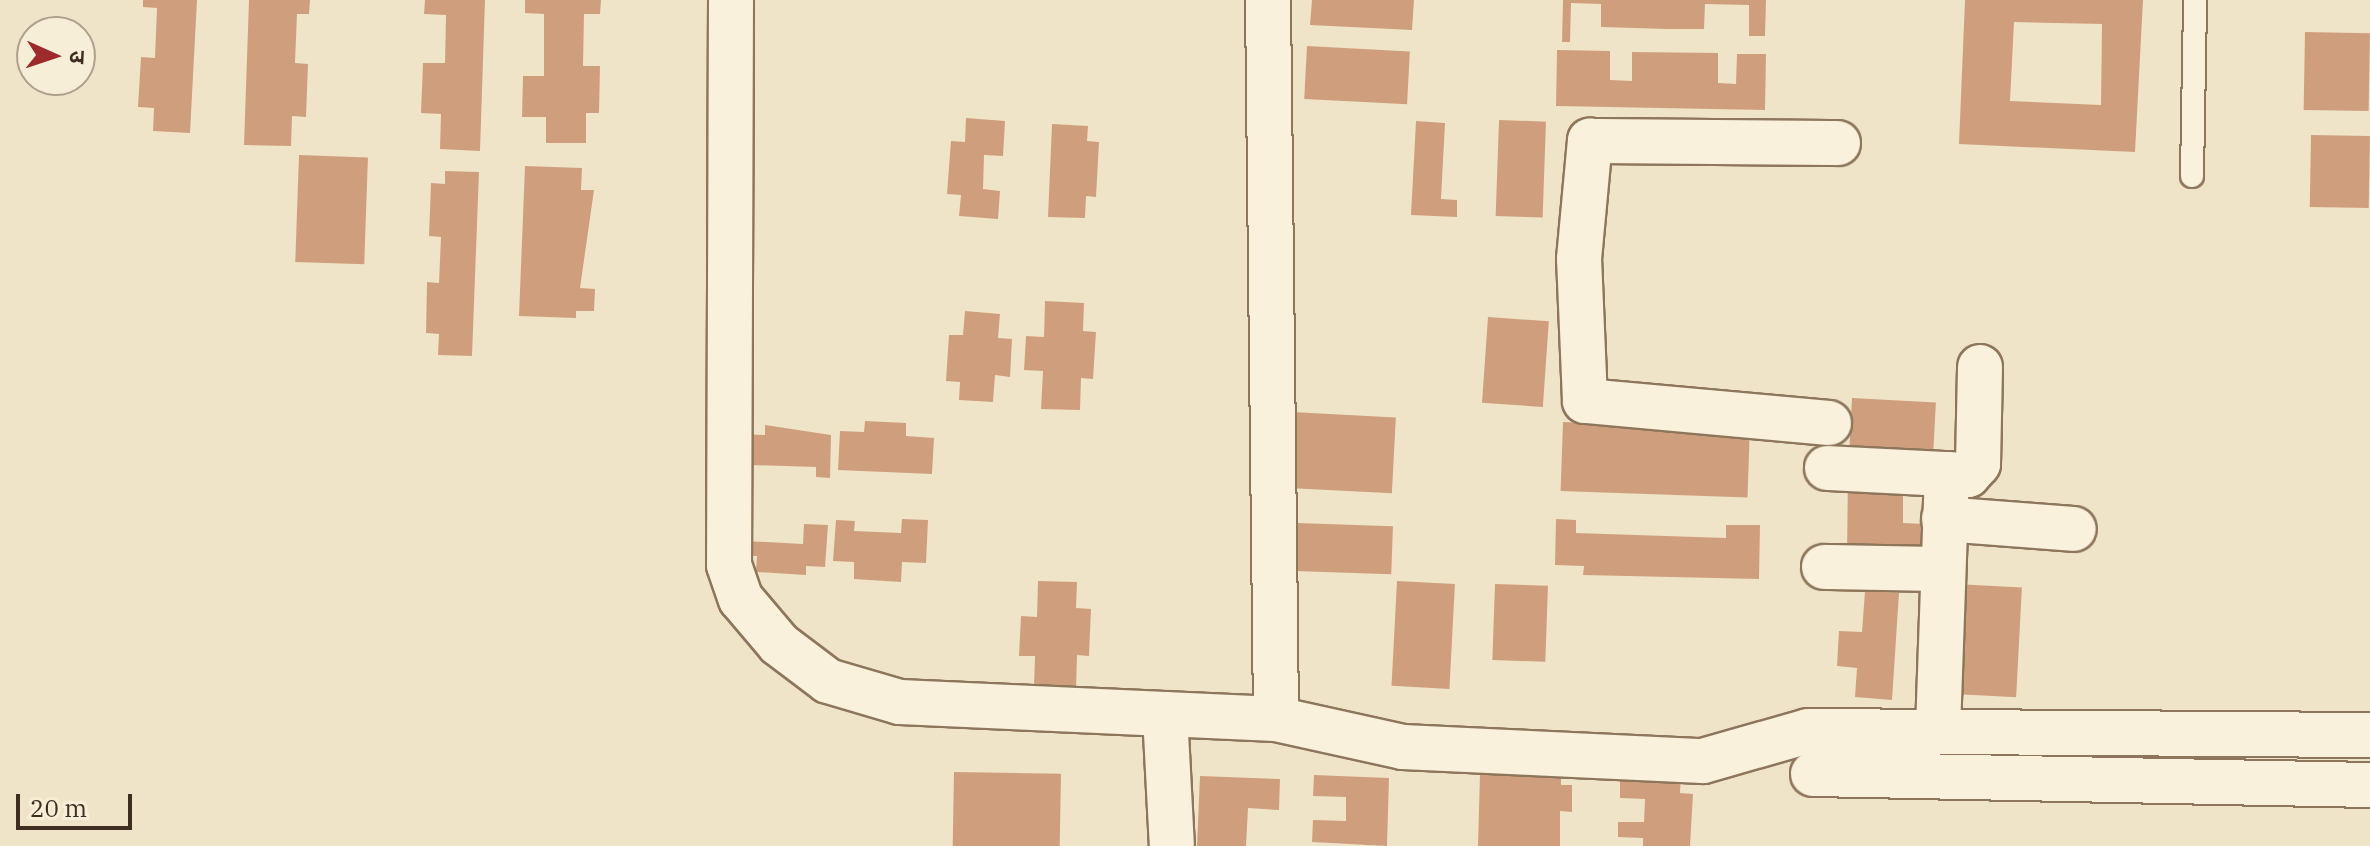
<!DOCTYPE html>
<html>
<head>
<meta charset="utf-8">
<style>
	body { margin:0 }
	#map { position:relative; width:2370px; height:846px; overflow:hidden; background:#f0e4c8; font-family:"IBM Plex Serif","Noto Sans Devanagari",serif }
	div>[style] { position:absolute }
	.building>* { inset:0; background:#cf9f7d; transform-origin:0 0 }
	.roads { filter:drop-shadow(2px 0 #8d765c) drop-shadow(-2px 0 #8d765c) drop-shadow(0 2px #8d765c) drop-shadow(0 -2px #8d765c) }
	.service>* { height:22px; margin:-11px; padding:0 11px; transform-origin:11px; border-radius:11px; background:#faf1dc }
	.minor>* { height:44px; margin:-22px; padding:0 22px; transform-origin:22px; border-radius:22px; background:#faf1dc }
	span { translate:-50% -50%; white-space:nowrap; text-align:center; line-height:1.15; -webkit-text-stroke:8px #f7eed8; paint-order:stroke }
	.north { position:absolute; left:16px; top:16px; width:80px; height:80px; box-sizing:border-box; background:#f7eed8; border:2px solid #ada18e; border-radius:50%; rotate:93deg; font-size:22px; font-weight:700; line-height:32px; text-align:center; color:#3d2e20 }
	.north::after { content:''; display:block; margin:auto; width:28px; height:36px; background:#9e2a2b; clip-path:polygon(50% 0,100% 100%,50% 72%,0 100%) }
	.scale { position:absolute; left:16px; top:794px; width:116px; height:36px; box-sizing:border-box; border:4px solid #3d2e20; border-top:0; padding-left:10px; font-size:24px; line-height:28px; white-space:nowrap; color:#3d2e20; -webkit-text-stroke:6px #f7eed8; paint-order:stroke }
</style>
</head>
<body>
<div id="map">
	<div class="building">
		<div style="clip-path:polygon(143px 0,197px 0,190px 133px,153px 131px,154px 108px,138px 107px,141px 57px,155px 58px,157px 8px,143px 7px)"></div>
		<div style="clip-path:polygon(249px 0,310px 0,309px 14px,297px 14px,295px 63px,308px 64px,306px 117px,292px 116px,291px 146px,244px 145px)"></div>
		<div style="clip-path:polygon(425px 0,485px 0,480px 151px,440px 149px,441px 114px,421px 113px,423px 63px,445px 63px,446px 15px,424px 14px)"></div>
		<div style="clip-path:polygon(525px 0,601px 0,600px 14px,584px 14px,583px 66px,600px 66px,599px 113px,586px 113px,586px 143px,546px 143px,546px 117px,522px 117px,523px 76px,544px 76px,544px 14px,525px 13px)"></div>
		<div style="clip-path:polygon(1312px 0,1414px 0,1412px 30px,1310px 25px)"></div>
		<div style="clip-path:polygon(1563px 0,1766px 0,1765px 36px,1749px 36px,1749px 5px,1705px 4px,1704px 29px,1667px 29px,1601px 27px,1601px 4px,1571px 3px,1570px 42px,1562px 42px)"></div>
		<div style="clip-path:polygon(evenodd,1965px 0,2143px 0,2135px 152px,1959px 144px,1965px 0,2014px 22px,2102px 24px,2101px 105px,2010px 101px,2014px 22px)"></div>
		<div style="left:2305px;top:32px;width:65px;height:78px;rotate:1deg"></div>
		<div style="left:1307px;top:46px;width:103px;height:53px;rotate:3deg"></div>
		<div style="clip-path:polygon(1557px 50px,1610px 51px,1610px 80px,1632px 81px,1632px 52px,1718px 53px,1718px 83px,1736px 84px,1737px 54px,1766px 54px,1765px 110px,1556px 106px)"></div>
		<div style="clip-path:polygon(966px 118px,1005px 121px,1003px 156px,984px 155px,983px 189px,1000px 191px,998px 219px,959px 216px,961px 195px,947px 194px,951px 141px,965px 142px)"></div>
		<div style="left:1499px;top:120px;width:47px;height:96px;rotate:2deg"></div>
		<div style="clip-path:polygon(1416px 121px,1445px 123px,1441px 199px,1457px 200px,1457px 217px,1411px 215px)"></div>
		<div style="clip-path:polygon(1052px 124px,1088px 126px,1087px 141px,1099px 142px,1096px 197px,1086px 196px,1085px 218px,1048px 217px)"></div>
		<div style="left:2311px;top:135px;width:59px;height:72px;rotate:1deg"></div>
		<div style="left:299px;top:155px;width:69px;height:107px;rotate:2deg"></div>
		<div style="clip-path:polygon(525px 166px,582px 168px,581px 190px,594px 190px,580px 288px,595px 289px,594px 311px,576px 311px,576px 318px,519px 316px)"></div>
		<div style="clip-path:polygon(445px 171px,479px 172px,472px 356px,438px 355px,439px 334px,426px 333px,427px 282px,439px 283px,441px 237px,429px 236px,431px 183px,445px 184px)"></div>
		<div style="clip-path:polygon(1045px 301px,1084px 303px,1083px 331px,1096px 332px,1093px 379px,1081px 378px,1080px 410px,1041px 409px,1043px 371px,1024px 370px,1026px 336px,1044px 337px)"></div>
		<div style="clip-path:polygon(965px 311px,1000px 314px,998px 338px,1012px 339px,1010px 377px,995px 375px,993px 402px,959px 400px,960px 382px,946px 381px,949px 335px,963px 335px)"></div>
		<div style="left:1488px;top:317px;width:61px;height:86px;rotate:4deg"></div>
		<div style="left:1852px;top:398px;width:84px;height:61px;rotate:3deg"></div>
		<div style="left:1292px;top:412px;width:104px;height:76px;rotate:3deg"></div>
		<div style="clip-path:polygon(865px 421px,906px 423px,906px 436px,934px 438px,932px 474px,838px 470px,840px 431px,864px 432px)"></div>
		<div style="left:1563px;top:422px;width:187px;height:69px;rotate:2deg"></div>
		<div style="clip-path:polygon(765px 425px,831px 435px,830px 478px,816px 477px,816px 467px,751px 465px,740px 434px,765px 435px)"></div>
		<div style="clip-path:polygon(1848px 473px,1903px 474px,1903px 523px,1925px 524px,1924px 558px,1847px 557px)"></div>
		<div style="clip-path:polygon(902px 519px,928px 520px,926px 563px,902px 562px,901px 582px,854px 579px,854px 562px,833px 561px,836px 520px,855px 521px,854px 531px,901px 533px)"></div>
		<div style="clip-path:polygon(1556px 519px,1576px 520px,1576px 533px,1726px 538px,1726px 525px,1760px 525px,1759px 579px,1583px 575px,1584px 566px,1555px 565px)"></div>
		<div style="left:1297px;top:523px;width:96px;height:48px;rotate:2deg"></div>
		<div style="clip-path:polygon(804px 524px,828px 525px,825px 567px,806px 566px,806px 575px,756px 572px,757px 556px,732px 556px,746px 541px,803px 544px)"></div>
		<div style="clip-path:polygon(1038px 581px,1077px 582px,1076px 608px,1091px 609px,1089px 656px,1077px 655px,1076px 689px,1034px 687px,1035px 656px,1019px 656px,1021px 616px,1037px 617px)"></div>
		<div style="left:1397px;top:581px;width:58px;height:105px;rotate:3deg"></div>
		<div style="left:1495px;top:584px;width:53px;height:76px;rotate:2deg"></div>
		<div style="left:1955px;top:584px;width:67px;height:110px;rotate:3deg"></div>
		<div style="clip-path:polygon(1865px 591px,1899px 593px,1892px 700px,1855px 697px,1857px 668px,1837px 666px,1839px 631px,1862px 632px)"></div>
		<div style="left:954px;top:772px;width:107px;height:74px;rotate:1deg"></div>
		<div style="clip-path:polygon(1620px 772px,1681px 775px,1680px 793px,1693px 794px,1690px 846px,1643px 846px,1643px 838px,1618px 837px,1618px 822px,1644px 822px,1645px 799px,1620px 798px)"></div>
		<div style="clip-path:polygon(1480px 774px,1561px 775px,1561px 785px,1572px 785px,1572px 812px,1560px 811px,1560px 846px,1478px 846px)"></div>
		<div style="clip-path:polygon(1314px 775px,1389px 778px,1387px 846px,1312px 842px,1313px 820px,1346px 821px,1346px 797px,1313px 796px)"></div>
		<div style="clip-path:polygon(1200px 776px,1280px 779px,1279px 810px,1248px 808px,1246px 846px,1197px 846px)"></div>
	</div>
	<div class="roads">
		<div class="service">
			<div style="left:2192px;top:176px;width:176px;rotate:-89deg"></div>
		</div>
		<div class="minor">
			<div style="left:731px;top:0;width:565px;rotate:90.2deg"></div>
			<div style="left:729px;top:565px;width:36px;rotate:71deg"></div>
			<div style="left:741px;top:599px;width:59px;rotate:49.8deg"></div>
			<div style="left:779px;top:644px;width:61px;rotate:37.1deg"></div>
			<div style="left:828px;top:681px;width:75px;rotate:16.3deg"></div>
			<div style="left:900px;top:702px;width:376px;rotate:2.6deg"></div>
			<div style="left:1276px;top:719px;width:130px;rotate:12.4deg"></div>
			<div style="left:1403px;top:747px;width:300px;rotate:2.7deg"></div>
			<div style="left:1703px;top:761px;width:109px;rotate:-15.9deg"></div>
			<div style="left:1808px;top:731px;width:562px;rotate:0.41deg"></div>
			<div style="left:1268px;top:0;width:719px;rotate:89.36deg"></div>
			<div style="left:1829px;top:423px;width:245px;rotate:-174.8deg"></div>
			<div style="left:1585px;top:401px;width:142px;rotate:-92.4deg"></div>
			<div style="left:1579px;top:259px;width:119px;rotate:-84.7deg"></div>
			<div style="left:1590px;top:141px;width:248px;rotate:0.5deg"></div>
			<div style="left:1827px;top:468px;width:120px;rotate:2.9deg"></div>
			<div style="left:1944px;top:519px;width:130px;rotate:4.4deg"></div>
			<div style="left:1824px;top:567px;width:118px;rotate:1deg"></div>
			<div style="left:1165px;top:714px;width:132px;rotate:87deg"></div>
			<div style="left:1938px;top:730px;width:256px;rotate:-88deg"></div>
			<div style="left:1947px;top:474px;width:21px;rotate:3deg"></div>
			<div style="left:1968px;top:475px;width:15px;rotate:-48deg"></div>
			<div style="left:1978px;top:464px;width:97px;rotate:-88.8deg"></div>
			<div style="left:1813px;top:774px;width:557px;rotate:1.13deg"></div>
		</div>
	</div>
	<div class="north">उ</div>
	<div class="scale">20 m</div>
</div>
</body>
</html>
